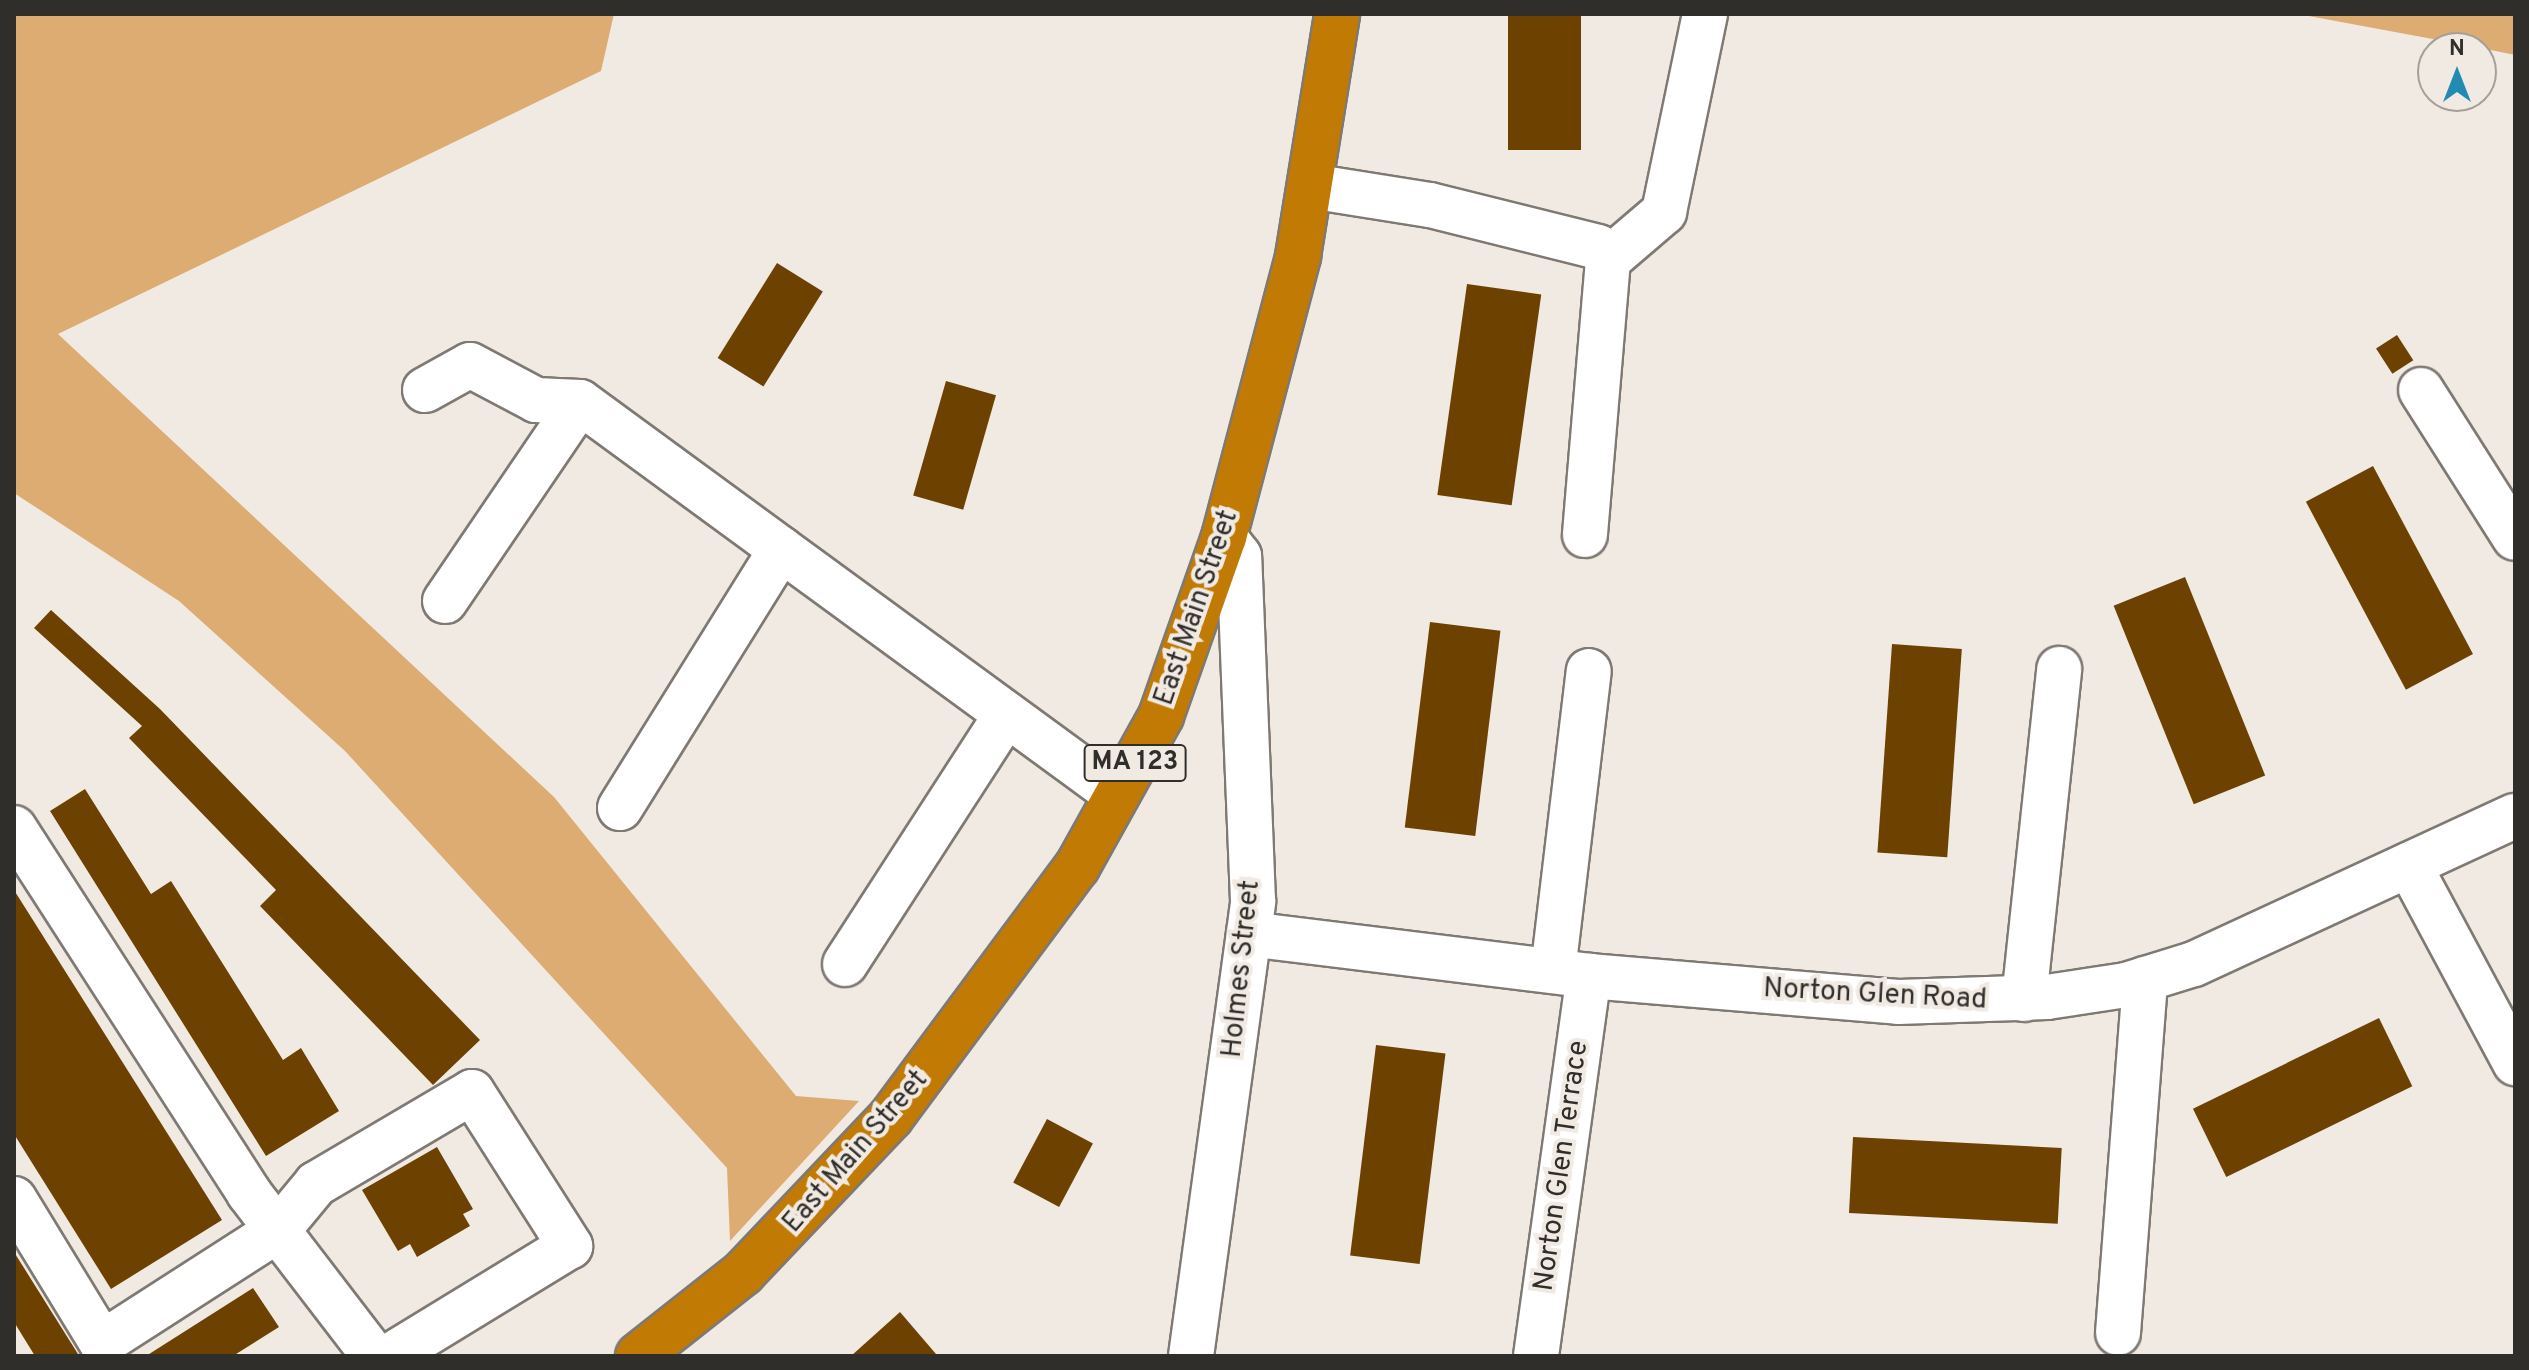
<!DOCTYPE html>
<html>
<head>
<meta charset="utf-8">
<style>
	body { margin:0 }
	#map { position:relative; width:2529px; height:1370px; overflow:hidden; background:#f1eae3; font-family:Overpass,sans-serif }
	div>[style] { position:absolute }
	.forest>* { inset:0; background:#ddac73 }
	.building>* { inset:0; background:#6d4200; transform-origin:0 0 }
	.roads { filter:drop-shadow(2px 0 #7f7973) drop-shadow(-2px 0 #7f7973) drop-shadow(0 2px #7f7973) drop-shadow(0 -2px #7f7973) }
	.minor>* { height:44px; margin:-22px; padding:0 22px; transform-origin:22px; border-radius:22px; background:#fff }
	.highway>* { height:44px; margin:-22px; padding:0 22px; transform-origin:22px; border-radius:22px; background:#c17a04 }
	span { translate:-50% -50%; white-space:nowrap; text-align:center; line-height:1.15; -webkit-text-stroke:8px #f1eae3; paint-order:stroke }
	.shield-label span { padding:2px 6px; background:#f1eae3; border:2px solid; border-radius:6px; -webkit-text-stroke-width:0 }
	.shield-label { font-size:26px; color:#302e2b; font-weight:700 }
	.street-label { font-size:28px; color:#302e2b }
	.frame { position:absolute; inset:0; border:16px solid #302e2b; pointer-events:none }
	.north { position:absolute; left:2417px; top:32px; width:80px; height:80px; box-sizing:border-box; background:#f1eae3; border:2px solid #a49f99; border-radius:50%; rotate:0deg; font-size:22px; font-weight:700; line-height:32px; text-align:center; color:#302e2b }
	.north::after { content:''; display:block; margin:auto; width:28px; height:36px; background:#238bb3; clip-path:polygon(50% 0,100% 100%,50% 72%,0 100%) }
</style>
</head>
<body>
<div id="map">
	<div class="forest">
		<div style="clip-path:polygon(14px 14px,614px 14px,601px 71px,58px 334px,554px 797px,796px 1096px,859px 1101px,730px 1241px,727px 1168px,345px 751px,179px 601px,14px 493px)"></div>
		<div style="clip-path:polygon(2298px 14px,2515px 14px,2515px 55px,2481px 48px)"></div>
	</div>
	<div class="building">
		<div style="left:1508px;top:14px;width:73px;height:136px"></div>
		<div style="left:777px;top:263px;width:54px;height:112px;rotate:32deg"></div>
		<div style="left:1467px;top:284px;width:75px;height:213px;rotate:8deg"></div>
		<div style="left:2397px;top:335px;width:30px;height:25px;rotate:57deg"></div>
		<div style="left:946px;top:381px;width:52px;height:119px;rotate:16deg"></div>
		<div style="left:2373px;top:466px;width:213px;height:76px;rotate:62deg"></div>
		<div style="left:2185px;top:577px;width:214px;height:77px;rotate:68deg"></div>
		<div style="clip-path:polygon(51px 610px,160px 709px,480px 1040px,433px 1085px,260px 906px,276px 890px,129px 738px,142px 726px,34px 628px)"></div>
		<div style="left:1430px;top:622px;width:71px;height:207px;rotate:7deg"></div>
		<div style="left:1892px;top:644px;width:70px;height:209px;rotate:4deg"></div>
		<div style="clip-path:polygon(85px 789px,151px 894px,171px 881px,283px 1060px,301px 1048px,339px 1111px,266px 1156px,50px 811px)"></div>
		<div style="clip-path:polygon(14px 890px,222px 1220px,111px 1289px,14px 1134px)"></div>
		<div style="left:2379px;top:1018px;width:76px;height:207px;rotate:64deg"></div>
		<div style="left:1376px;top:1045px;width:70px;height:212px;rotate:7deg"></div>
		<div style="left:1047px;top:1119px;width:52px;height:72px;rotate:28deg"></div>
		<div style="left:1853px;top:1137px;width:209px;height:76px;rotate:3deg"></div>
		<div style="clip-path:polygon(437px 1147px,473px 1209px,463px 1214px,470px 1226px,417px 1257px,410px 1244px,398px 1251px,362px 1190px)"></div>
		<div style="clip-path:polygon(14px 1252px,78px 1354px,75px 1356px,35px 1356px,14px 1322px)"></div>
		<div style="clip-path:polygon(253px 1288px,279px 1327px,233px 1356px,146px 1356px)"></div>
		<div style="clip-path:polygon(900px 1312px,936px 1354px,851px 1356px)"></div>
	</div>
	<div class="roads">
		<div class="minor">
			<div style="left:1310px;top:186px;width:121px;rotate:9deg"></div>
			<div style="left:1430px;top:205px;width:173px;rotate:14deg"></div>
			<div style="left:1598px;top:247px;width:16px;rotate:52deg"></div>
			<div style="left:1608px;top:260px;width:276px;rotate:94.8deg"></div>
			<div style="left:1608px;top:260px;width:74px;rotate:-40.6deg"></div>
			<div style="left:1664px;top:212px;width:202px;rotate:-78.3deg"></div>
			<div style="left:425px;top:390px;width:51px;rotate:-29.1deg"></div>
			<div style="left:470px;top:365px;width:75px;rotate:27.9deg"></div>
			<div style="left:536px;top:400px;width:44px;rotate:2.6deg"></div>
			<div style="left:2421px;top:390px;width:175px;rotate:57.6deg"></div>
			<div style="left:445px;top:601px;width:240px;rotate:-55.8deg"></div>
			<div style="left:580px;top:402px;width:665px;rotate:36.2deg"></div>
			<div style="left:620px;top:808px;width:305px;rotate:-58.1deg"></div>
			<div style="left:14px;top:828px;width:434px;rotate:57.2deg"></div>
			<div style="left:249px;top:1193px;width:205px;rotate:52.5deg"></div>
			<div style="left:2409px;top:865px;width:225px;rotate:61.8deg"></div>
			<div style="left:1249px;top:934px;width:343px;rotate:7deg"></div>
			<div style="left:1589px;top:976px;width:310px;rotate:4.8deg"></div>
			<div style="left:1898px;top:1002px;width:149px;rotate:-1.9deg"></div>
			<div style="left:2047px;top:997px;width:80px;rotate:-8.6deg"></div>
			<div style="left:2126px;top:985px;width:71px;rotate:-17.2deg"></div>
			<div style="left:2194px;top:964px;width:353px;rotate:-24.8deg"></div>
			<div style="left:845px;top:964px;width:297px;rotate:-57.1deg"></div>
			<div style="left:1553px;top:971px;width:302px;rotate:-83.2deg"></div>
			<div style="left:2024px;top:999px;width:332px;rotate:-83.9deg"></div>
			<div style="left:14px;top:1199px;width:169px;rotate:58.6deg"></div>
			<div style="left:102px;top:1343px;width:209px;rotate:-32.7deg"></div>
			<div style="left:278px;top:1230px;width:60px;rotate:-50.4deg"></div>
			<div style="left:316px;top:1184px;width:181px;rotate:-30.5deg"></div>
			<div style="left:472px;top:1092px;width:183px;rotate:57.5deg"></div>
			<div style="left:570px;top:1246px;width:211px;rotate:148.6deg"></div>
			<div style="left:2118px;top:1333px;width:355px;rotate:-85.6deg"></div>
			<div style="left:1191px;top:1356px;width:459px;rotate:-82.2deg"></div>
			<div style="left:1253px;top:901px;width:345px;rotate:-92.3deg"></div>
			<div style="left:1239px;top:556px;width:24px;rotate:-128deg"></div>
			<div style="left:1536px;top:1356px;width:384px;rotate:-82.1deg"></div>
		</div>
		<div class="highway">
			<div style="left:638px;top:1356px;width:134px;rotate:-38.3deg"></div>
			<div style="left:743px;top:1273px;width:215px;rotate:-46.5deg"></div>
			<div style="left:891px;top:1117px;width:312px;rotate:-53.4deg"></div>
			<div style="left:1077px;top:867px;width:173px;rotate:-60.9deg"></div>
			<div style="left:1161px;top:716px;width:190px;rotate:-70.6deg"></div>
			<div style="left:1224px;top:537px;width:291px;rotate:-75.2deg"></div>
			<div style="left:1298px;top:256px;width:245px;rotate:-80.8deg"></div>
		</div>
	</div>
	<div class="shield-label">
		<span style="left:1135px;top:763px">MA 123</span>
	</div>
	<div class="street-label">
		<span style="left:1197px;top:608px;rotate:-71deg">East Main Street</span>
		<span style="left:1242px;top:969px;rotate:-84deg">Holmes Street</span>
		<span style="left:1875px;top:995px;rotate:3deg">Norton Glen Road</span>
		<span style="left:856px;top:1152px;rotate:-49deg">East Main Street</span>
		<span style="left:1562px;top:1166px;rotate:-82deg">Norton Glen Terrace</span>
	</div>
	<div class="frame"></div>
	<div class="north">N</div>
</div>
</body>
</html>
